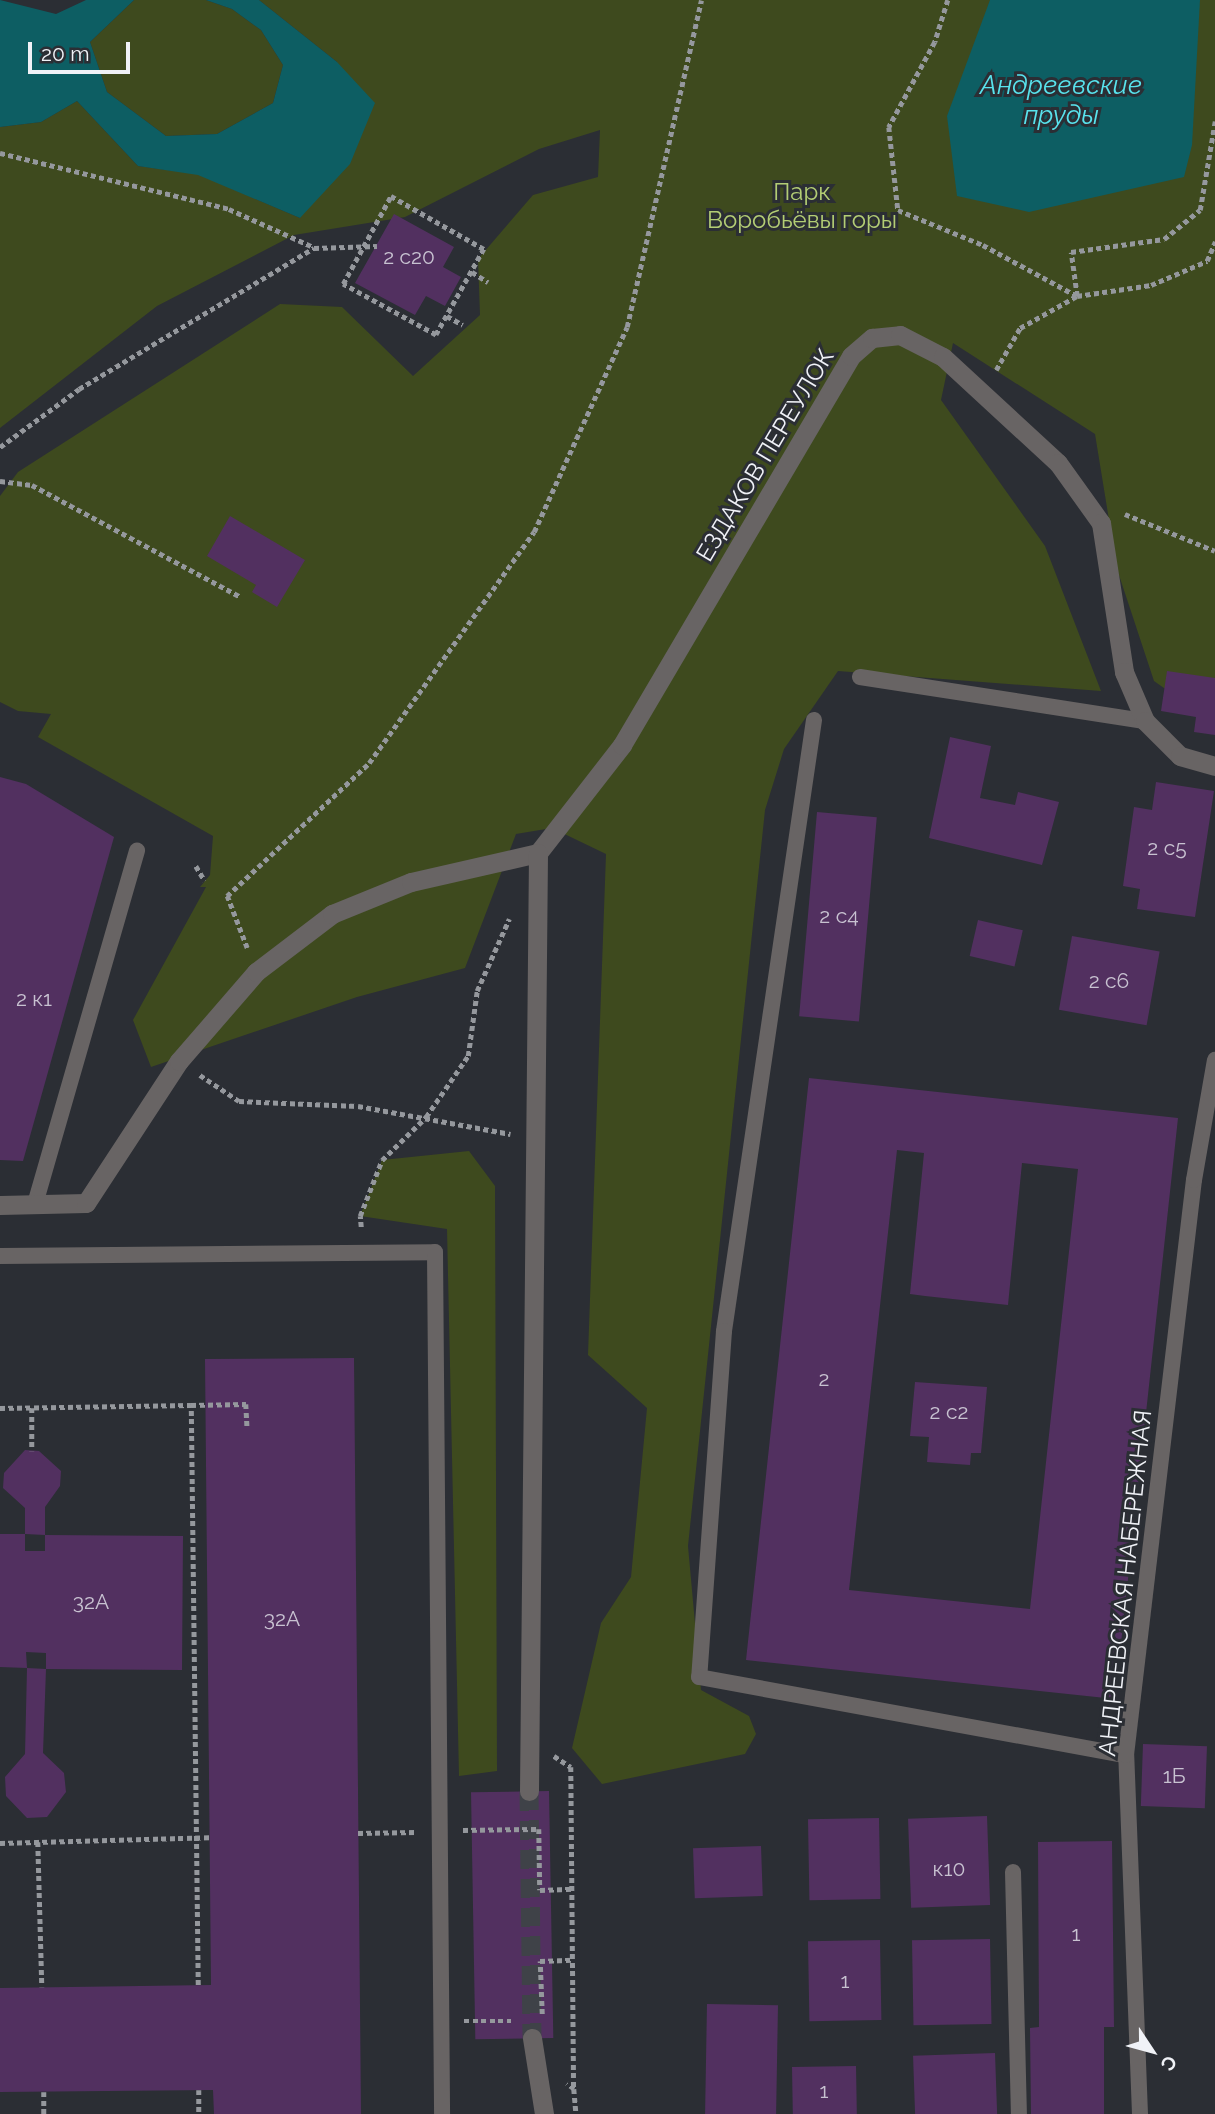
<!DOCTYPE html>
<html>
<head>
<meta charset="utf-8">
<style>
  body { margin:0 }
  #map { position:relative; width:1215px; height:2114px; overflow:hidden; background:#2b2e34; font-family:Raleway,sans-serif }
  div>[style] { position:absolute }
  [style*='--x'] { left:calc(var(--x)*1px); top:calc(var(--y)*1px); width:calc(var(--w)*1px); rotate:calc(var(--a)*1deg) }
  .green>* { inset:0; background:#3e4a1e }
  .water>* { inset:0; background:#0d5e63 }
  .building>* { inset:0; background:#523060; transform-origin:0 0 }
  .minor-tunnel>* { height:19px; margin-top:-9.5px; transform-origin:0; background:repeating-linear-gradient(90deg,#3f4248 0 19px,transparent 0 29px) }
  .path>* { height:4.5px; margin-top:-2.25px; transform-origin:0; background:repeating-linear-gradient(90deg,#95989d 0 5px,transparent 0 8.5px) }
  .service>* { height:16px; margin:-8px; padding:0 8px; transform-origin:8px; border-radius:8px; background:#686464 }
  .minor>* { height:19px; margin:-9.5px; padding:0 9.5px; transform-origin:9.5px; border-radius:9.5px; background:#686464 }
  span { translate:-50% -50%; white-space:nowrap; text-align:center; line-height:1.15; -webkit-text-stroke:6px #2b2e34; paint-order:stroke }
  .number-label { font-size:21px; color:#c8c2d1 }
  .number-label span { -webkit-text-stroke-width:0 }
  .park-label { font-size:24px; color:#b3cd74 }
  .street-label { font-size:24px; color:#f0f2f7 }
  .water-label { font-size:26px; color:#58e3ed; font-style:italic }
  .north { position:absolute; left:1117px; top:2016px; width:70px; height:70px; -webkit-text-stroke:5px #2b2e34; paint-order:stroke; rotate:126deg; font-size:19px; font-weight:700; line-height:28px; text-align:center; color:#f0f2f7 }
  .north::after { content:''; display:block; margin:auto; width:24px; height:32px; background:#f0f2f7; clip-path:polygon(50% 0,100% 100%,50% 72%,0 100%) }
  .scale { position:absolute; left:28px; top:42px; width:102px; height:32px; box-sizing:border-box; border:4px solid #f0f2f7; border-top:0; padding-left:9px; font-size:21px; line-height:24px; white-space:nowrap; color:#f0f2f7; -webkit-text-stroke:5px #2b2e34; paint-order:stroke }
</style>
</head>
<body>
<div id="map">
  <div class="green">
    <i style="clip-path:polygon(134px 0,206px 0,232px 9px,261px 30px,283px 65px,273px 103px,217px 134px,166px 136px,107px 92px,90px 42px)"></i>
    <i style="clip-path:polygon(259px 0,1215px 0,1215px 724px,1154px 681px,1117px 569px,1095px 434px,953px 343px,941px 400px,1045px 546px,1101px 691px,838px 671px,784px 749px,765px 810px,688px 1546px,701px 1690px,749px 1716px,756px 1734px,745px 1754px,602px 1784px,572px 1748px,601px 1623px,631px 1577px,647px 1408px,588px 1355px,606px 854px,552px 828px,516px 834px,465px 968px,357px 997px,151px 1067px,133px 1020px,206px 887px,200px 887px,210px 875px,213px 836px,38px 737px,51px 714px,18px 711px,0 702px,0 496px,18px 472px,280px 304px,342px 307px,413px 376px,480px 315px,478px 259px,533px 195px,598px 177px,600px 130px,539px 149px,405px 217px,294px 235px,157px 306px,0 428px,0 127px,41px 122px,77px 101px,138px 166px,198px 174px,300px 218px,337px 62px)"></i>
    <i style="clip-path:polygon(469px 1151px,495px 1186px,497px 1771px,459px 1776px,447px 1229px,360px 1216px,382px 1160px)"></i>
  </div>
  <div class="water">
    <i style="clip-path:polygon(0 0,56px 14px,86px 0,134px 0,90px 42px,107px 92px,166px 136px,217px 134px,273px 103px,283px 65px,261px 30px,232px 9px,206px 0,259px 0,337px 62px,375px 103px,350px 164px,300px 218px,198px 175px,138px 166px,77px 101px,41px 122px,0 127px)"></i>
    <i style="clip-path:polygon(990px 0,1200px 0,1192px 145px,1184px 177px,1029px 212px,957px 196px,947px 116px)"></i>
  </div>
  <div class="building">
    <i style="clip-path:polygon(394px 214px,454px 247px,443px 267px,461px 277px,445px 306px,426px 296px,415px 315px,355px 283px)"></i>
    <i style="clip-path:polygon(230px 516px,305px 560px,277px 607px,252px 592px,256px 585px,207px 556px)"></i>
    <i style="clip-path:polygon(1167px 671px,1215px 678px,1215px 735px,1194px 732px,1196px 717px,1161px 711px)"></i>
    <i style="clip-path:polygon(950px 737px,991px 746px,980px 798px,1015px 805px,1018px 792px,1059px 802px,1042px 865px,929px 838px)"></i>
    <i style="clip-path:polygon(0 777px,26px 784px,114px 837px,23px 1161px,0 1160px)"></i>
    <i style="clip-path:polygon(1156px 782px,1214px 791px,1195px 917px,1137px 909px,1140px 889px,1123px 886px,1134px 807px,1152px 810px)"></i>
    <i style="left:817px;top:812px;width:60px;height:205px;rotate:5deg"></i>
    <i style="left:978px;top:920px;width:46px;height:37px;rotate:13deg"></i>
    <i style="left:1072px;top:936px;width:89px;height:75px;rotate:10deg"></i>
    <i style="clip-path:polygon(evenodd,809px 1078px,1178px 1118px,1115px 1699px,746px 1660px,809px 1078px,897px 1150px,924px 1153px,910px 1294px,925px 1296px,1008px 1305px,1022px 1163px,1078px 1169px,1030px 1609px,849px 1590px,897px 1150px)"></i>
    <i style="clip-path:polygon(354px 1358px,361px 2114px,214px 2114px,213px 2090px,0 2092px,0 1988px,211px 1985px,205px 1359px)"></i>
    <i style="clip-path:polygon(915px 1382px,987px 1387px,981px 1453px,971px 1453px,970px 1465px,927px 1462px,929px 1437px,910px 1436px)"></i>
    <i style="clip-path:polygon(25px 1450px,39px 1451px,61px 1471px,60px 1486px,45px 1507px,45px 1535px,25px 1534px,25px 1508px,3px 1488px,4px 1473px)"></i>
    <i style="clip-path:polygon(0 1534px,25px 1534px,25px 1551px,45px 1551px,45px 1535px,183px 1536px,182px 1670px,46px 1669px,46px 1653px,26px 1652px,27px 1668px,0 1667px)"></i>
    <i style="clip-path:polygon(27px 1668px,46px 1669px,43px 1753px,64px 1773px,66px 1792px,47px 1817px,27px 1818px,6px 1796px,5px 1777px,25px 1754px)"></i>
    <i style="left:1143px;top:1744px;width:64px;height:62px;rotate:2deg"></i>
    <i style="left:549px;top:1791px;width:247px;height:78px;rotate:89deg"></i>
    <i style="left:987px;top:1816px;width:89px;height:79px;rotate:88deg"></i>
    <i style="left:879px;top:1818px;width:81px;height:71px;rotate:89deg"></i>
    <i style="clip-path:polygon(1112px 1841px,1114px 2027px,1104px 2027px,1104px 2114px,1031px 2114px,1030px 2028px,1039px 2027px,1038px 1842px)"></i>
    <i style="left:761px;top:1846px;width:50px;height:68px;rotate:88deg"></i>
    <i style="left:990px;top:1939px;width:85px;height:78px;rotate:89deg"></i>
    <i style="left:880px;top:1940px;width:80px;height:72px;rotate:89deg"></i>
    <i style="left:707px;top:2004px;width:71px;height:110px;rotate:1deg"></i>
    <i style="left:995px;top:2053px;width:61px;height:82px;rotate:88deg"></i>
    <i style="left:856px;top:2066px;width:48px;height:64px;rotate:89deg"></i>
  </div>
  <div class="minor-tunnel">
    <i style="--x:529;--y:1791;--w:247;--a:89.3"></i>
  </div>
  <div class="path">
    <i style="--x:948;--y:0;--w:44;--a:107.2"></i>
    <i style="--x:935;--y:42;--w:97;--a:118.4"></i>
    <i style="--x:889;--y:127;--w:83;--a:83.8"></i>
    <i style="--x:898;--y:210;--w:92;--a:22.4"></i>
    <i style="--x:983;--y:245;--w:107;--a:28.5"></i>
    <i style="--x:0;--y:153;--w:236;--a:13.7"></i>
    <i style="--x:229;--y:209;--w:92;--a:24.3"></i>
    <i style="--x:391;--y:196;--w:107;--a:29.7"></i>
    <i style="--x:484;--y:249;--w:98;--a:119.2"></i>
    <i style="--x:436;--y:335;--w:106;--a:-151.3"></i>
    <i style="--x:343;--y:284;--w:100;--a:-61.4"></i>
    <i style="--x:472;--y:272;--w:19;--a:32"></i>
    <i style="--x:1077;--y:296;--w:44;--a:-97.8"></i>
    <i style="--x:1071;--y:252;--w:94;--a:-8"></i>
    <i style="--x:1164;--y:239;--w:46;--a:-38.9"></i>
    <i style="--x:1200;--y:210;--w:90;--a:-80.4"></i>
    <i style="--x:447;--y:316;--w:18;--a:29"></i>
    <i style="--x:996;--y:370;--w:48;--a:-60.3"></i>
    <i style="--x:1020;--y:328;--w:65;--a:-29.3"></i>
    <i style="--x:1077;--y:296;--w:75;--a:-8.5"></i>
    <i style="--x:1151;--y:285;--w:61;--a:-23.2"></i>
    <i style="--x:1207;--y:261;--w:21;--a:-67"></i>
    <i style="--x:0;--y:447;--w:98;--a:-36.3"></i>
    <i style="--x:79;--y:389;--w:274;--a:-31"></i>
    <i style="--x:314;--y:248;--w:63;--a:-1.8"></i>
    <i style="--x:0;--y:481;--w:32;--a:7"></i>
    <i style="--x:32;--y:485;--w:235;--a:28.2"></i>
    <i style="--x:1125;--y:514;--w:97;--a:22.3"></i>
    <i style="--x:196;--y:866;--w:17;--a:59"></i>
    <i style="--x:247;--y:948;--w:56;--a:-111"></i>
    <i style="--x:227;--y:896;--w:195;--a:-43.1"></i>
    <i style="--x:369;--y:763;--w:284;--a:-54.5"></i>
    <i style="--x:534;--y:532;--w:225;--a:-65.6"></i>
    <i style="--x:627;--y:327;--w:335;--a:-77.2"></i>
    <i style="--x:200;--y:1075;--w:47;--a:33.7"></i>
    <i style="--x:239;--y:1101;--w:119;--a:2.4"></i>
    <i style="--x:358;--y:1106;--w:155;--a:10.4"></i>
    <i style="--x:361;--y:1227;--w:11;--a:-95"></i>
    <i style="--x:360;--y:1216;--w:60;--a:-68.6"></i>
    <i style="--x:382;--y:1160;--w:62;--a:-44.3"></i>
    <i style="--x:426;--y:1117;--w:74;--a:-55.5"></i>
    <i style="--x:468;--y:1056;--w:66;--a:-82.1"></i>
    <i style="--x:477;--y:991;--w:79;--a:-66"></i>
    <i style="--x:0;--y:1408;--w:191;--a:-0.9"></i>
    <i style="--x:32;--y:1408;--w:43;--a:90"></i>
    <i style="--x:554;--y:1756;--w:20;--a:33"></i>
    <i style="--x:571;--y:1767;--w:322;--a:89.5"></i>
    <i style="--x:574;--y:2089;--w:9;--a:-144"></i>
    <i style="--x:463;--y:1830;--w:76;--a:-0.8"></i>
    <i style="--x:539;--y:1829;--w:61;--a:89.1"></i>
    <i style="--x:540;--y:1890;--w:34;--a:-2"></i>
    <i style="--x:358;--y:1833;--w:58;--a:-1"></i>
    <i style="--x:38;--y:1842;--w:145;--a:88.4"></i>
    <i style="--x:0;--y:1843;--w:210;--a:-1.6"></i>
    <i style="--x:198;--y:1985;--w:580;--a:-90.69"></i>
    <i style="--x:191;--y:1405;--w:55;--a:-1"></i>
    <i style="--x:246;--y:1404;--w:22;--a:87"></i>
    <i style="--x:542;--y:2014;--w:53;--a:-92.2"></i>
    <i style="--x:540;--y:1961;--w:33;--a:-2"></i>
    <i style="--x:464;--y:2021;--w:47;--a:0"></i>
    <i style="--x:574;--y:2089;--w:25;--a:85"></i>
    <i style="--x:199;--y:2090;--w:24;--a:90"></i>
    <i style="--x:44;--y:2092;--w:22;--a:90"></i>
  </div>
  <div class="service">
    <i style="--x:860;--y:677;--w:288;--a:8.8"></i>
    <i style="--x:814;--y:720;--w:618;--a:98.38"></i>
    <i style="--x:724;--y:1331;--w:347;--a:94.1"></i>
    <i style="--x:699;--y:1677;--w:434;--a:10.4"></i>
    <i style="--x:35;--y:1204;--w:368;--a:-73.9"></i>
    <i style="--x:0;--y:1256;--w:435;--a:-0.5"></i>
    <i style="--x:435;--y:1252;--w:862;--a:89.53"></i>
    <i style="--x:1013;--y:1872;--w:242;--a:88.6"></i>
    <i style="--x:1140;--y:2114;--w:359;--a:-92.2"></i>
    <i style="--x:1126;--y:1755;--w:579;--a:-83.26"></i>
    <i style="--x:1194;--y:1180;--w:122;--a:-80.1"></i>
  </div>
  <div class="minor">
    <i style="--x:538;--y:853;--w:137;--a:-52.1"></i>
    <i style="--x:622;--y:745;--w:451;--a:-59.5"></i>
    <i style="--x:851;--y:356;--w:28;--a:-41"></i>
    <i style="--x:872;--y:338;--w:28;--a:-6"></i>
    <i style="--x:900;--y:335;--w:48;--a:27.1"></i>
    <i style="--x:943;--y:357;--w:156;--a:42.7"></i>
    <i style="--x:1058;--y:463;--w:74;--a:54.4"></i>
    <i style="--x:1101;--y:523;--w:151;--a:81.2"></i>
    <i style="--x:1124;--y:672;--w:53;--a:66.8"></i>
    <i style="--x:1145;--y:721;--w:49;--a:45"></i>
    <i style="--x:1180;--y:756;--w:36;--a:16"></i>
    <i style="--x:0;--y:1205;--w:86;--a:-1.3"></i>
    <i style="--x:86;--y:1203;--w:170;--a:-56.8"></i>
    <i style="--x:179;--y:1061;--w:118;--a:-49.1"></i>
    <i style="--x:256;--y:972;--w:96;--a:-37.3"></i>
    <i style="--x:332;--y:914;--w:85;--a:-22.1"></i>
    <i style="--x:411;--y:882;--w:130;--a:-12.9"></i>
    <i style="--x:529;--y:1791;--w:938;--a:-89.45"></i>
    <i style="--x:532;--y:2038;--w:77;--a:81"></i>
  </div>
  <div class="number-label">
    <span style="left:409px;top:257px">2 с20</span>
    <span style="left:1167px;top:848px">2 с5</span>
    <span style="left:839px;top:916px">2 с4</span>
    <span style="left:1109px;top:981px">2 с6</span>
    <span style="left:34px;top:999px">2 к1</span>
    <span style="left:824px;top:1379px">2</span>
    <span style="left:949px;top:1412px">2 с2</span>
    <span style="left:91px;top:1602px">32А</span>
    <span style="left:282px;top:1619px">32А</span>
    <span style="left:1174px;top:1776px">1Б</span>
    <span style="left:949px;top:1869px">к10</span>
    <span style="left:1076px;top:1934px">1</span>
    <span style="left:845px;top:1981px">1</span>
    <span style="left:824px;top:2091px">1</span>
  </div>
  <div class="park-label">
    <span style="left:802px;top:206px">Парк<br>Воробьёвы горы</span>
  </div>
  <div class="street-label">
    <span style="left:765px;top:455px;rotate:-59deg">ЕЗДАКОВ ПЕРЕУЛОК</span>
    <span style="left:1125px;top:1583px;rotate:-84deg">АНДРЕЕВСКАЯ НАБЕРЕЖНАЯ</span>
  </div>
  <div class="water-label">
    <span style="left:1061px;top:101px">Андреевские<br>пруды</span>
  </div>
  <div class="north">С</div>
  <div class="scale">20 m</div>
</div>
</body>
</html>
